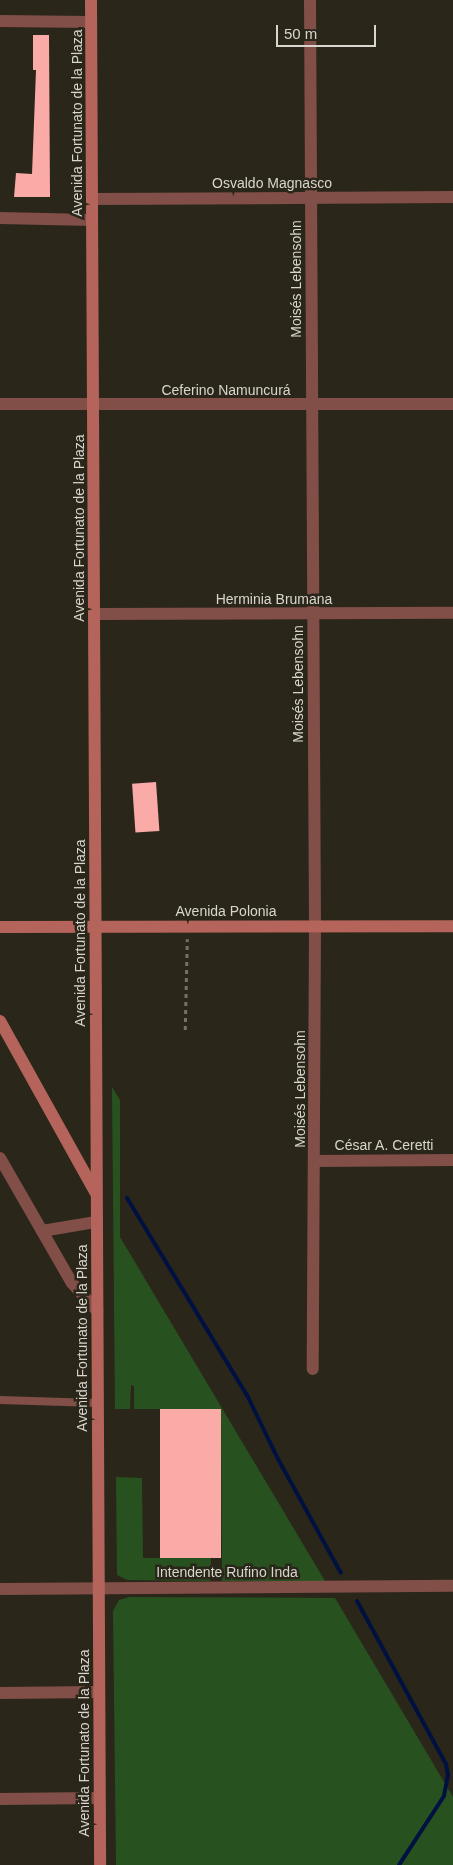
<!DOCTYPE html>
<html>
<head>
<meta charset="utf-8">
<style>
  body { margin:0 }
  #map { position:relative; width:453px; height:1865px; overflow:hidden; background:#2a2619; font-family:Helvetica,sans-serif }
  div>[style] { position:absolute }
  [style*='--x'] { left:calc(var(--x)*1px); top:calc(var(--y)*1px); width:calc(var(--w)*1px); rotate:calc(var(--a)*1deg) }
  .green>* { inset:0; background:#275220 }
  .stream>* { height:4px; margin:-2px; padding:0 2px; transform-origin:2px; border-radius:2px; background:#001141 }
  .building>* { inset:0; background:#faaaa7; transform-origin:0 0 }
  .path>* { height:2.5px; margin-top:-1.25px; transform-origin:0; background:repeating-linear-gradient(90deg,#747166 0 4px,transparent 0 8px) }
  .lane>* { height:8px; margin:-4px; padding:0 4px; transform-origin:4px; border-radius:4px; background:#814f48 }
  .street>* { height:12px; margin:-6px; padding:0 6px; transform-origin:6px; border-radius:6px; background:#814f48 }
  .secondary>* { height:12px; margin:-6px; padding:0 6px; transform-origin:6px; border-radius:6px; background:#b4645a }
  span { translate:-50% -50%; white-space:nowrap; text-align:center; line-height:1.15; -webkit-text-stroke:5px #2a2619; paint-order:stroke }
  .street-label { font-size:14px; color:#d8d6ce }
  .scale { position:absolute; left:276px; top:25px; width:100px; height:22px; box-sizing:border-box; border:2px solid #d8d6ce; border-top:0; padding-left:6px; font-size:15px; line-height:18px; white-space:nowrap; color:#d8d6ce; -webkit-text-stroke:4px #2a2619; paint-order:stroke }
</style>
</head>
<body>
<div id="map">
  <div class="green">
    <i style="clip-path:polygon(112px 1087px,120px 1100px,120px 1237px,325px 1581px,222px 1581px,221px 1409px,134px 1409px,134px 1386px,131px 1385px,130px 1409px,115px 1409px)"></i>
    <i style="clip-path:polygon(116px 1477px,142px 1478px,143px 1558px,211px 1558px,210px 1581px,127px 1580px,117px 1575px)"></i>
    <i style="clip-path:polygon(129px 1597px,335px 1598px,453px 1797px,453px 1865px,116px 1865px,113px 1611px,119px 1600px)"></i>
  </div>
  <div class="stream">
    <i style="--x:127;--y:1198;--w:231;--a:58.7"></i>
    <i style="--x:247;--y:1395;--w:71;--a:64.2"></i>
    <i style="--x:278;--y:1459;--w:130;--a:61.1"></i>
    <i style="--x:357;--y:1601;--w:186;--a:61.4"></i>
    <i style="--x:446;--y:1764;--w:11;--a:80"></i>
    <i style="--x:448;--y:1775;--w:21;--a:101"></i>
    <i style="--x:444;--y:1796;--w:82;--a:123.1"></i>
  </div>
  <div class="building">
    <i style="clip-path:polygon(33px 35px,49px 35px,50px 197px,14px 197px,16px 173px,32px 174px,36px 70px,33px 70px)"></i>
    <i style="left:156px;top:782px;width:49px;height:24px;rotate:86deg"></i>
    <i style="left:160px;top:1409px;width:61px;height:149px"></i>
  </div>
  <div class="path">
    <i style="--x:185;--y:1030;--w:91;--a:-88.7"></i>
  </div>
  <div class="lane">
    <i style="--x:0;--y:1400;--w:97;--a:1.8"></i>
  </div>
  <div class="street">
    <i style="--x:310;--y:0;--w:926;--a:89.69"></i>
    <i style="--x:315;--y:926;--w:443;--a:90.3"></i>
    <i style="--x:0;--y:21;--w:91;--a:0.6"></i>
    <i style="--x:92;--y:199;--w:361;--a:-0.3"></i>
    <i style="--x:0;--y:218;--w:92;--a:1.2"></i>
    <i style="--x:0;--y:404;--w:453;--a:0"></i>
    <i style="--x:95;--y:614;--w:358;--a:-0.2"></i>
    <i style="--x:0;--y:1158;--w:144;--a:60.1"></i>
    <i style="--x:72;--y:1283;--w:38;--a:48"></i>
    <i style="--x:315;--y:1161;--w:138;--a:-0.4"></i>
    <i style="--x:42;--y:1231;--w:55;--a:-9.5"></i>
    <i style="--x:0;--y:1589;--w:453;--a:-0.4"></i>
    <i style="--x:0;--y:1693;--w:99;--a:-0.6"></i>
    <i style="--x:0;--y:1799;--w:99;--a:-0.6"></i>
  </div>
  <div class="secondary">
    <i style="--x:91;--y:0;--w:1865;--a:89.72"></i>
    <i style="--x:0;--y:927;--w:453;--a:-0.1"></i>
    <i style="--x:0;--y:1021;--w:196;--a:60.9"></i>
  </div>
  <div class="street-label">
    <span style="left:77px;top:123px;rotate:-90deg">Avenida Fortunato de la Plaza</span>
    <span style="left:272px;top:183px">Osvaldo Magnasco</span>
    <span style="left:296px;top:279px;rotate:-90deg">Moisés Lebensohn</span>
    <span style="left:226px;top:390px">Ceferino Namuncurá</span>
    <span style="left:79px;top:528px;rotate:-90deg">Avenida Fortunato de la Plaza</span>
    <span style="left:274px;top:599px">Herminia Brumana</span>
    <span style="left:298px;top:684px;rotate:-90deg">Moisés Lebensohn</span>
    <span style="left:226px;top:911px">Avenida Polonia</span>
    <span style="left:80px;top:933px;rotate:-90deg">Avenida Fortunato de la Plaza</span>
    <span style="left:300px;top:1089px;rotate:-90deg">Moisés Lebensohn</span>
    <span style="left:384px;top:1145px">César A. Ceretti</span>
    <span style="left:82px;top:1338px;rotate:-90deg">Avenida Fortunato de la Plaza</span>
    <span style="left:227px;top:1572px">Intendente Rufino Inda</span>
    <span style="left:84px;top:1743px;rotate:-90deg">Avenida Fortunato de la Plaza</span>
  </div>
  <div class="scale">50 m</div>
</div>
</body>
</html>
